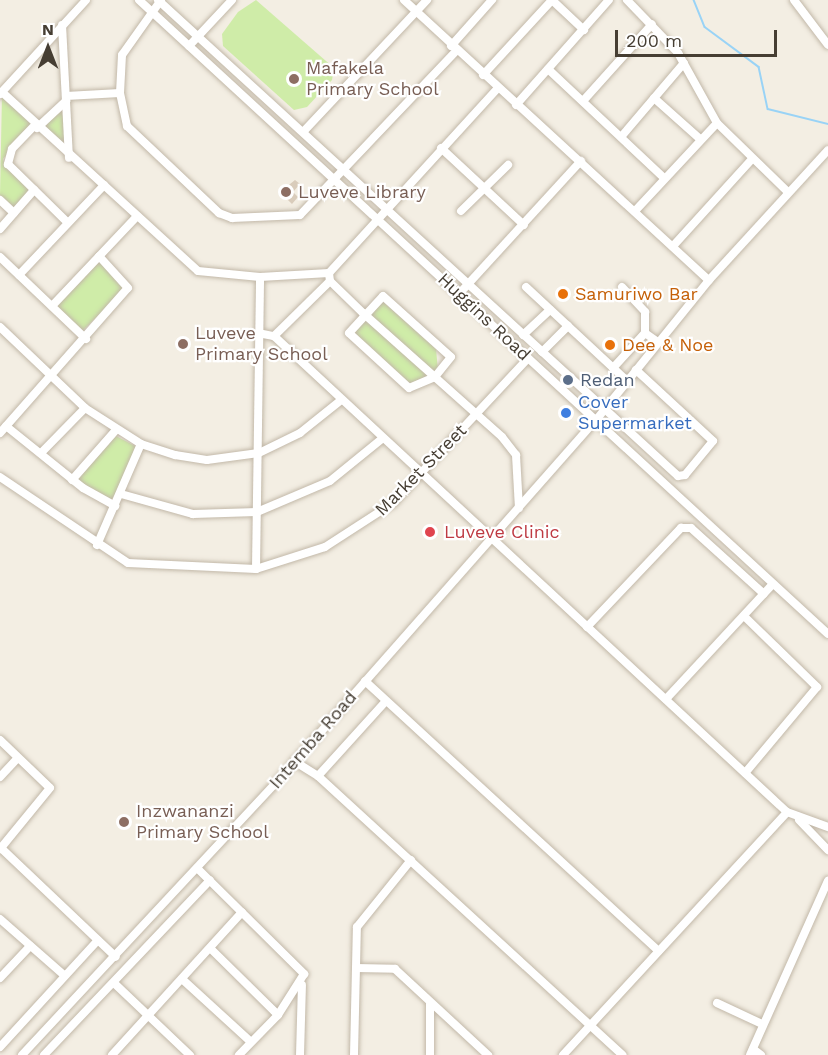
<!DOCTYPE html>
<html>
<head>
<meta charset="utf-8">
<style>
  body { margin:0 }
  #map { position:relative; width:828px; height:1055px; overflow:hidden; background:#f3eee3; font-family:"Work Sans",sans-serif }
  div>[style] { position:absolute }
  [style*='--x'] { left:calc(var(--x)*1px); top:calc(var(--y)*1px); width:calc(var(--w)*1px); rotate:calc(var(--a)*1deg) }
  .green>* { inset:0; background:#cfeca8; transform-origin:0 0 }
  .stream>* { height:1.5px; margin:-0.75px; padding:0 0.75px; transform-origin:0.75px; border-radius:0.75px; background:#99d3f6 }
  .building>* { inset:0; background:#d9ccbb }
  .roads { filter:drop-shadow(0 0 2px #c2b8a8) drop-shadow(0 0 2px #c2b8a8) }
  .minor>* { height:8px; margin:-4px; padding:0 4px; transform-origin:4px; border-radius:4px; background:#fff }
  .dots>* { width:16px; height:16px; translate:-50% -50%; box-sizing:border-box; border:3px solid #fff; border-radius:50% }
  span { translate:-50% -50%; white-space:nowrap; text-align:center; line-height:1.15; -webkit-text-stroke:4.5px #fff; paint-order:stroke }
  .education-label { font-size:18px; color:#785e54 }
  .left { translate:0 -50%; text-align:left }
  .food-label { font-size:18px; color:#c56008 }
  .street-label { font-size:18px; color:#463e33 }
  .service-label { font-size:18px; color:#4e5e75 }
  .shop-label { font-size:18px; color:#366cbe }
  .health-label { font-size:18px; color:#be3a42 }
  .north { position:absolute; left:18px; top:18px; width:60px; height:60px; -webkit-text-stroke:4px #fff; paint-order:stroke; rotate:0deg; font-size:16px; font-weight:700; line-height:24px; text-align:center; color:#463e33 }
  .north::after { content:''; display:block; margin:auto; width:21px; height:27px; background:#463e33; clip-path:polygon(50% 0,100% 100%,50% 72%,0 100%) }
  .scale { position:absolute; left:615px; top:30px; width:162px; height:27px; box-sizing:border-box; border:3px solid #463e33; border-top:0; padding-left:8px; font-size:18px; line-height:21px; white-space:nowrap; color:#463e33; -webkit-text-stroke:4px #fff; paint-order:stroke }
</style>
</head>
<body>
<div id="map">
  <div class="green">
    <i style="clip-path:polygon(256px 0,334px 68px,332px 80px,307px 107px,294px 110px,223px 46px,222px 34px,238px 12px)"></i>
    <i style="clip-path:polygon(2px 94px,32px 125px,3px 159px,7px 169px,31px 190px,15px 209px,0 195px)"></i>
    <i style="clip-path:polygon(65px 104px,66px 147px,42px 126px)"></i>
    <i style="left:98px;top:260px;width:40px;height:62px;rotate:46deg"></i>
    <i style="clip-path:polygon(380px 299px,436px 349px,438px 371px,409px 384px,353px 331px)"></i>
    <i style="clip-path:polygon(116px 436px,137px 447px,114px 503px,77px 480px)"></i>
  </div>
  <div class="stream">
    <i style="--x:694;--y:0;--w:29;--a:68"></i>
    <i style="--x:705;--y:27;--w:67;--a:36.5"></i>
    <i style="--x:759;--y:67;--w:43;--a:77.9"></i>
    <i style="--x:768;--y:109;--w:62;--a:14"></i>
  </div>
  <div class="building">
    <i style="clip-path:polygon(295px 180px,300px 184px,293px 192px,298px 197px,292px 204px,280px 192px)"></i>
  </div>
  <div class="roads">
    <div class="minor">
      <i style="--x:139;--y:0;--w:936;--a:42.62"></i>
      <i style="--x:158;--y:0;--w:705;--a:42.47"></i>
      <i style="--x:678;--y:476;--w:7;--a:-8"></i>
      <i style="--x:685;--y:475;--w:44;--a:-50.5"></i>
      <i style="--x:713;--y:441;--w:105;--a:-137.3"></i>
      <i style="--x:161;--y:0;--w:67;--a:125.3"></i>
      <i style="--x:122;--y:55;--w:38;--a:93"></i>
      <i style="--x:120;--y:93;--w:34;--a:78"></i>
      <i style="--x:127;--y:126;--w:127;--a:43.4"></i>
      <i style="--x:219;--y:213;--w:14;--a:21"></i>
      <i style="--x:232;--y:218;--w:68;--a:-2.5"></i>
      <i style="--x:300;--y:215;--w:226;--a:-46.4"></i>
      <i style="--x:404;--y:0;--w:414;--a:42.6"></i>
      <i style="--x:552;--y:0;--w:44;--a:43.2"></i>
      <i style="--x:627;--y:0;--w:74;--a:46.1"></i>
      <i style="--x:678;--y:53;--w:80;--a:60.9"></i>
      <i style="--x:717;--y:123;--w:99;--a:44.2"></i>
      <i style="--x:794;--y:0;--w:56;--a:52.9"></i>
      <i style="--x:62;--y:25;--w:133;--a:87"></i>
      <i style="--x:189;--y:46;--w:63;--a:-46.9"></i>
      <i style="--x:451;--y:46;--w:62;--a:-48.3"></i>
      <i style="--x:548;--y:69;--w:159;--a:43.2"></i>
      <i style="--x:483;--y:75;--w:102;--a:-47.4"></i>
      <i style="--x:2;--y:92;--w:265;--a:42.4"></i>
      <i style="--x:198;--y:271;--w:62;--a:5.5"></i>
      <i style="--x:260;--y:277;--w:69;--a:-3.3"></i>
      <i style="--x:329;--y:273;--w:251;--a:-47.6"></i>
      <i style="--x:0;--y:94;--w:127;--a:-47.5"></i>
      <i style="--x:66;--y:96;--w:54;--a:-3.2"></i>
      <i style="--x:654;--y:98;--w:62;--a:41.7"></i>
      <i style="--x:583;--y:101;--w:103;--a:-48.1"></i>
      <i style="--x:516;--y:105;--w:140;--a:-48.5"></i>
      <i style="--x:35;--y:125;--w:33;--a:134"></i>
      <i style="--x:12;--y:149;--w:16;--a:105"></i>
      <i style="--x:8;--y:164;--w:84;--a:44.5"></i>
      <i style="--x:37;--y:128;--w:40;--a:-43"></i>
      <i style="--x:304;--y:131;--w:180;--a:-46.8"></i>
      <i style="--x:621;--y:137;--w:97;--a:-49.6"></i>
      <i style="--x:441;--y:148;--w:113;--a:42.9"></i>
      <i style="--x:0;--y:200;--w:19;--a:43"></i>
      <i style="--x:461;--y:211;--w:66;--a:-44.4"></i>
      <i style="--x:635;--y:211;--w:120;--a:-47"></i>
      <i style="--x:0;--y:229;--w:52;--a:-48.9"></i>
      <i style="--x:674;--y:245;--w:116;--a:-47.8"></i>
      <i style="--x:0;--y:257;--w:119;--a:43.6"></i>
      <i style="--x:329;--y:273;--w:8;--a:83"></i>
      <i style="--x:330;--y:281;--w:46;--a:44.1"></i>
      <i style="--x:363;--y:313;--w:186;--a:41.7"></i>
      <i style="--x:502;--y:437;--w:23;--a:52"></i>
      <i style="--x:516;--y:455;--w:53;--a:86.8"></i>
      <i style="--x:19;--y:275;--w:124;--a:-46.6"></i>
      <i style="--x:526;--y:287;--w:138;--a:42.9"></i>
      <i style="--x:622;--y:287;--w:34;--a:47"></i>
      <i style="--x:645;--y:312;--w:21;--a:90"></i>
      <i style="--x:645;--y:333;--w:16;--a:35"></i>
      <i style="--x:458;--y:295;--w:182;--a:-47.5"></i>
      <i style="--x:383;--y:296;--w:91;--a:41.9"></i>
      <i style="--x:451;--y:357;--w:26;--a:129"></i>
      <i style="--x:435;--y:377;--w:28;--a:157"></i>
      <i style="--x:409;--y:388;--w:81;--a:-137.5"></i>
      <i style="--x:349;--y:333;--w:50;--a:-47.4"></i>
      <i style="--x:52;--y:306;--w:124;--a:-46.6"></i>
      <i style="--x:0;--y:327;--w:117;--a:43.6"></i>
      <i style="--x:85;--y:408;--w:67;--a:32.7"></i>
      <i style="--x:141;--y:444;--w:36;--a:18"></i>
      <i style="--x:175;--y:455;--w:32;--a:9"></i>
      <i style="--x:207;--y:460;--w:52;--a:-7.7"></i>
      <i style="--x:259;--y:453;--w:46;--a:-26"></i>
      <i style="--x:300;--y:433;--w:51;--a:-38.7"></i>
      <i style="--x:258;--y:333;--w:16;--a:11"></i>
      <i style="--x:274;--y:336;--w:700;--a:42.86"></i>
      <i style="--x:787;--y:812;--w:44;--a:20.1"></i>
      <i style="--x:523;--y:335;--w:37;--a:-43"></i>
      <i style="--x:274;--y:336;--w:78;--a:-44.5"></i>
      <i style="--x:542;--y:352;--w:37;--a:-45"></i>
      <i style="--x:613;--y:368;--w:47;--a:-47.6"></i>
      <i style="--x:6;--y:426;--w:99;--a:38.8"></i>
      <i style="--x:83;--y:488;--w:37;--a:29"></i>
      <i style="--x:0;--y:433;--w:193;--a:-48.6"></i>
      <i style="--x:128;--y:288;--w:43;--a:-132.2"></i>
      <i style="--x:41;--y:453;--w:63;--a:-45.6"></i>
      <i style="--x:0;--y:477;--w:154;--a:33.9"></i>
      <i style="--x:128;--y:563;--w:128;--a:2.7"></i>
      <i style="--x:256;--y:569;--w:72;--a:-17.7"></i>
      <i style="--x:325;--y:547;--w:81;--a:-32.9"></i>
      <i style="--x:393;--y:503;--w:198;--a:-47"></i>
      <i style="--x:72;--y:480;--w:67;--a:-48.7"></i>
      <i style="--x:121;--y:494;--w:75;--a:15.5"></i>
      <i style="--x:193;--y:514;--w:64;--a:-1.8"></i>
      <i style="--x:257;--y:512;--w:79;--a:-23"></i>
      <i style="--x:330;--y:481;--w:68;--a:-39.1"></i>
      <i style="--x:97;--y:545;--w:110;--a:-66.5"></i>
      <i style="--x:256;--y:569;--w:292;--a:-89.2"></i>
      <i style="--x:744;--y:616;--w:102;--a:44.2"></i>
      <i style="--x:817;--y:687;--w:112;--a:129.9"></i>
      <i style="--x:587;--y:627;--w:137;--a:-46.5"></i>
      <i style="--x:681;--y:528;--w:10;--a:0"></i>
      <i style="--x:691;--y:528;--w:98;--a:42.1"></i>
      <i style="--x:365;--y:681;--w:399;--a:42.6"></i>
      <i style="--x:666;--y:699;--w:157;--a:-47.1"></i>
      <i style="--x:0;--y:740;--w:69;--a:43.8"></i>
      <i style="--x:50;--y:788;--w:79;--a:129.3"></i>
      <i style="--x:294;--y:761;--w:28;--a:32"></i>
      <i style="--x:318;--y:776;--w:413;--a:42.5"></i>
      <i style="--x:318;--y:776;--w:101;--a:-47.8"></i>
      <i style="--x:0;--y:777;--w:26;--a:-47"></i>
      <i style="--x:799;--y:820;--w:42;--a:46"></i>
      <i style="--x:1;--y:848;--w:158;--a:43.5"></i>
      <i style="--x:197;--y:868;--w:151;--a:44.7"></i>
      <i style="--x:304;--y:974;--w:49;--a:122.4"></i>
      <i style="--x:278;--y:1015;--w:56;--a:134.3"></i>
      <i style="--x:0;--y:919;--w:86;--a:41.2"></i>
      <i style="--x:210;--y:948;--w:95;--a:44.6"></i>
      <i style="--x:356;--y:968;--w:39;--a:1"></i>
      <i style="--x:395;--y:969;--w:127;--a:42.8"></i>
      <i style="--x:0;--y:978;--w:44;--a:-46.8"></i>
      <i style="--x:182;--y:979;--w:93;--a:42.4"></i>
      <i style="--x:114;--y:983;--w:105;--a:43.5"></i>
      <i style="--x:717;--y:1003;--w:50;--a:25"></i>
      <i style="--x:430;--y:1004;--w:51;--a:90"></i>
      <i style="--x:0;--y:1047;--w:145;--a:-47.5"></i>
      <i style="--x:753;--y:1049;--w:10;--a:37"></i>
      <i style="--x:22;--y:1055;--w:369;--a:-47"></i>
      <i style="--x:274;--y:785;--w:488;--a:-48.6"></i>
      <i style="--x:597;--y:419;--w:179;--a:-51.1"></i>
      <i style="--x:709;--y:280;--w:176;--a:-47.5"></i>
      <i style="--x:44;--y:1055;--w:241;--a:-46.5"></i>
      <i style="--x:112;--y:1055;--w:193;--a:-47.7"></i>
      <i style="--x:300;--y:1055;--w:70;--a:-88.4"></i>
      <i style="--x:354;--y:1055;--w:128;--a:-88.7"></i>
      <i style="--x:357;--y:927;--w:86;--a:-51.1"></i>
      <i style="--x:563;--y:1055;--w:330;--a:-47.3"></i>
      <i style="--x:750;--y:1055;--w:191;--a:-65.9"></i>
    </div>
  </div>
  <div class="dots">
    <i style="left:294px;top:79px;background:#8d6e63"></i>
    <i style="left:286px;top:192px;background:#8d6e63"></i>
    <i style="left:563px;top:294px;background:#e8710a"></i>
    <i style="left:183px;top:344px;background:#8d6e63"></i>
    <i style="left:610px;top:345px;background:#e8710a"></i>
    <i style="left:568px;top:380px;background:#5c6f8a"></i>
    <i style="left:566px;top:413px;background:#3f7fe0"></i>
    <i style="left:430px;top:532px;background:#e0444e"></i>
    <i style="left:124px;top:822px;background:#8d6e63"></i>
  </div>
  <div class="education-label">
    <span class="left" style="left:306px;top:79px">Mafakela<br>Primary School</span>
    <span class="left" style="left:298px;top:192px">Luveve Library</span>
    <span class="left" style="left:195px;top:344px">Luveve<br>Primary School</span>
    <span class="left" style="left:136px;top:822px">Inzwananzi<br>Primary School</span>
  </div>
  <div class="food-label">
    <span class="left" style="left:575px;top:294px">Samuriwo Bar</span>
    <span class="left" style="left:622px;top:345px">Dee &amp; Noe</span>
  </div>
  <div class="street-label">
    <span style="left:484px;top:317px;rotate:43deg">Huggins Road</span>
    <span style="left:421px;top:470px;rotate:-45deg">Market Street</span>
    <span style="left:313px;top:740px;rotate:-49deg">Intemba Road</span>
  </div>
  <div class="service-label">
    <span class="left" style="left:580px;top:380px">Redan</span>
  </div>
  <div class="shop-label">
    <span class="left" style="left:578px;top:413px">Cover<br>Supermarket</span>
  </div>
  <div class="health-label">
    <span class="left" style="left:444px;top:532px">Luveve Clinic</span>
  </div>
  <div class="north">N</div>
  <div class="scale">200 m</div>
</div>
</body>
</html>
